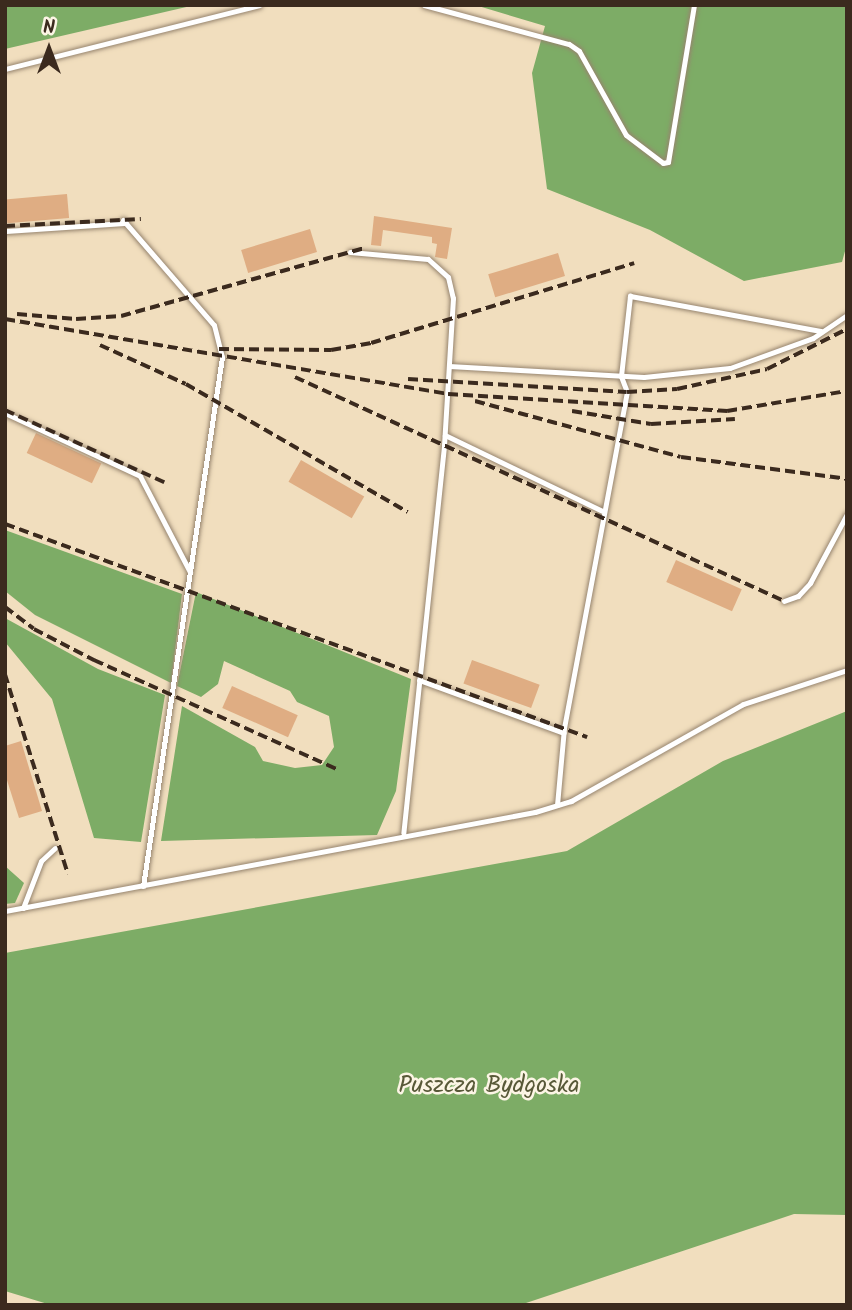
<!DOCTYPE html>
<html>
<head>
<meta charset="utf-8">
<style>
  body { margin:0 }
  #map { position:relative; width:852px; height:1310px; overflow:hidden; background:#f1debe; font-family:Kalam,sans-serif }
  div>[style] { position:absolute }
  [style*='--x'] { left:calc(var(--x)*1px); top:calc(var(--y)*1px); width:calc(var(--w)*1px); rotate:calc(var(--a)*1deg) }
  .forest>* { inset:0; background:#7dac66 }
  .building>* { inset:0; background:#dfad83; transform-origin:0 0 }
  .roads { filter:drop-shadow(0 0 2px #96846e) drop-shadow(0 0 2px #96846e) }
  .service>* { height:5px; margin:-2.5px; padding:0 2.5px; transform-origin:2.5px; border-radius:2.5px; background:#fff }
  .rail>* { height:3.5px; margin-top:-1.75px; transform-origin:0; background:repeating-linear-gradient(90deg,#3b2a1e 0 10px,transparent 0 15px) }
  span { translate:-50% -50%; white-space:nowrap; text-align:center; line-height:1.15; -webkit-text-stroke:5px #fcf5e5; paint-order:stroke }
  .park-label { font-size:24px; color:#585938 }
  .frame { position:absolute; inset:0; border:7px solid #3b2a1e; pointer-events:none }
  .north { position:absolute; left:14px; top:14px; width:70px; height:70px; -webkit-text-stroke:5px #fcf5e5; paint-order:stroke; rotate:0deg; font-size:19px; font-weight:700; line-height:28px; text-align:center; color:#3b2a1e }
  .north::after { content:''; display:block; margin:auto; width:24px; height:32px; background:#3b2a1e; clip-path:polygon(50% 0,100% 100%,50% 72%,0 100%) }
</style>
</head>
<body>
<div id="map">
  <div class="forest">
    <i style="clip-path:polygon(5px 5px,195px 5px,5px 49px)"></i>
    <i style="clip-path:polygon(475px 5px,847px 5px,847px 244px,842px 262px,744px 281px,650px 230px,547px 189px,532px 73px,545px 26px)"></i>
    <i style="clip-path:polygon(5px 530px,182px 594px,171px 683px,35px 615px,5px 591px)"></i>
    <i style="clip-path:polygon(196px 592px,411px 679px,396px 791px,377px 835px,161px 841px,182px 706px,255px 747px,263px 761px,295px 768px,322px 765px,334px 747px,329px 716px,297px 702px,290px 691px,224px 661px,218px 684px,201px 697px,177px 686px)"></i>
    <i style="clip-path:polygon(5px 618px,98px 669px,165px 695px,141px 842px,94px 838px,52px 699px,5px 642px)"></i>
    <i style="clip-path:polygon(847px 711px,847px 1215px,794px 1214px,520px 1305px,51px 1305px,5px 1291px,5px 953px,567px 851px,723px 761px)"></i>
    <i style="clip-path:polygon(5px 866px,24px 883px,15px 903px,5px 904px)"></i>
  </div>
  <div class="building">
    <i style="left:67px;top:194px;width:24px;height:62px;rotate:85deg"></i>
    <i style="clip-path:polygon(374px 216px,452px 228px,447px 259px,435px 257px,437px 244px,432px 243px,432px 237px,383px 230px,381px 246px,371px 245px)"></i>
    <i style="left:310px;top:229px;width:24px;height:72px;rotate:73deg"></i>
    <i style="left:558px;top:253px;width:24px;height:73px;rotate:73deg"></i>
    <i style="left:36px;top:433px;width:72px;height:22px;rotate:25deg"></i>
    <i style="left:301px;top:460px;width:73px;height:25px;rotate:30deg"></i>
    <i style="left:676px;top:560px;width:72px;height:24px;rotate:24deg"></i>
    <i style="left:472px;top:660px;width:72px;height:25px;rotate:20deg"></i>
    <i style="left:232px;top:686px;width:72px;height:24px;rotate:24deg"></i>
    <i style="clip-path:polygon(21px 741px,42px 811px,19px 818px,5px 774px,5px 746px)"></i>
  </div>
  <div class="roads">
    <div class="service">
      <i style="--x:424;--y:5;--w:150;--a:15.1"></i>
      <i style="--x:569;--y:44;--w:12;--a:35"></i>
      <i style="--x:579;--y:51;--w:96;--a:60.8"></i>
      <i style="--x:626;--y:135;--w:46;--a:37.1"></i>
      <i style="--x:663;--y:163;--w:5;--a:-11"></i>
      <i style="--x:668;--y:162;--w:159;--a:-80.6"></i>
      <i style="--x:5;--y:69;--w:262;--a:-14.1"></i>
      <i style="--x:123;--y:220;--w:139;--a:49.1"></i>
      <i style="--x:214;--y:325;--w:33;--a:76"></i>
      <i style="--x:222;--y:357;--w:535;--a:98.49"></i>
      <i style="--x:5;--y:231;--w:121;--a:-3.8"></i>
      <i style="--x:350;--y:252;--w:78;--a:5.1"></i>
      <i style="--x:428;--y:259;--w:27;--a:42"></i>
      <i style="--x:448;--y:277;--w:22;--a:77"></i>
      <i style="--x:453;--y:298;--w:148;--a:93.5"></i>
      <i style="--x:444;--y:446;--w:389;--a:96"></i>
      <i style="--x:449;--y:366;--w:195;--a:3.2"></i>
      <i style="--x:644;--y:377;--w:86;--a:-6"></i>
      <i style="--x:730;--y:368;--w:88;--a:-19.9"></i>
      <i style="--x:813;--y:338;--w:41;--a:-34.1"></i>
      <i style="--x:5;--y:413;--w:149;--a:25"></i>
      <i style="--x:140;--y:476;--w:108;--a:62.5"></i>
      <i style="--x:445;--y:435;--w:174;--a:25.8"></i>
      <i style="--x:784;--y:601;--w:15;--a:-20"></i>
      <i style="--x:798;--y:596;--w:18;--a:-47"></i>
      <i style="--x:810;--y:583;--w:78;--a:-61.8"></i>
      <i style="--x:419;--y:680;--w:154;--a:20.1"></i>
      <i style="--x:557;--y:805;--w:77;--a:-84.8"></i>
      <i style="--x:564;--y:728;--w:342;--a:-79.4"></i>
      <i style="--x:627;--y:392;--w:17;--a:-111"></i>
      <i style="--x:621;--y:376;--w:81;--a:-83.6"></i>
      <i style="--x:630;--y:296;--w:194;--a:10.4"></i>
      <i style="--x:23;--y:908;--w:50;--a:-69"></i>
      <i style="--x:41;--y:861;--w:19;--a:-43"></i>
      <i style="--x:5;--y:911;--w:539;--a:-10.58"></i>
      <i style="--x:535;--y:812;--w:38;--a:-17"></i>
      <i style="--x:571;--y:801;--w:197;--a:-29.4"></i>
      <i style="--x:743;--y:704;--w:109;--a:-18.1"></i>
    </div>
  </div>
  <div class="rail">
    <i style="--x:5;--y:226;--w:136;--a:-2.9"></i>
    <i style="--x:17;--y:314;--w:59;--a:4.8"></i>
    <i style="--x:76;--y:319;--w:45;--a:-3.8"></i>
    <i style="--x:121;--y:316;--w:252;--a:-15.6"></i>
    <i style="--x:5;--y:319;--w:449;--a:9.6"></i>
    <i style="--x:448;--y:394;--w:280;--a:3.5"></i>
    <i style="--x:727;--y:411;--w:122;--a:-9.5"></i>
    <i style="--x:100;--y:345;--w:94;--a:24.4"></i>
    <i style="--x:186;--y:384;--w:256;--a:30"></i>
    <i style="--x:219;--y:349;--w:112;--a:0.5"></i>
    <i style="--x:331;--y:350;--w:41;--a:-9.9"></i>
    <i style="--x:371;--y:343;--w:275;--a:-16.9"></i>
    <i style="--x:295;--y:377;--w:538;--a:24.61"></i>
    <i style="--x:408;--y:379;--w:219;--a:3.4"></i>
    <i style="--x:627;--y:392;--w:50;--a:-3.4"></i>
    <i style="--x:677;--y:389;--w:92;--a:-12.5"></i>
    <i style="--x:767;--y:369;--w:89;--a:-26.6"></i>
    <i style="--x:475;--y:401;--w:213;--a:15.2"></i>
    <i style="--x:681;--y:457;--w:167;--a:7.5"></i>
    <i style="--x:5;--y:410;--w:175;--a:24.4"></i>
    <i style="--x:572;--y:411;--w:80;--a:9.3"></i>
    <i style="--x:651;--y:424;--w:84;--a:-3.4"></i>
    <i style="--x:5;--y:524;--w:620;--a:20.1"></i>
    <i style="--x:5;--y:607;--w:36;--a:37"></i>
    <i style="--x:34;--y:629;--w:68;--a:27.3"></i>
    <i style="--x:94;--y:660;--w:266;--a:24.2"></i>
    <i style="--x:5;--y:674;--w:210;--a:72.5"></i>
  </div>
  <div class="park-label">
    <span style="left:489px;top:1086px">Puszcza Bydgoska</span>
  </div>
  <div class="frame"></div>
  <div class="north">N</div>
</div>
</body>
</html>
